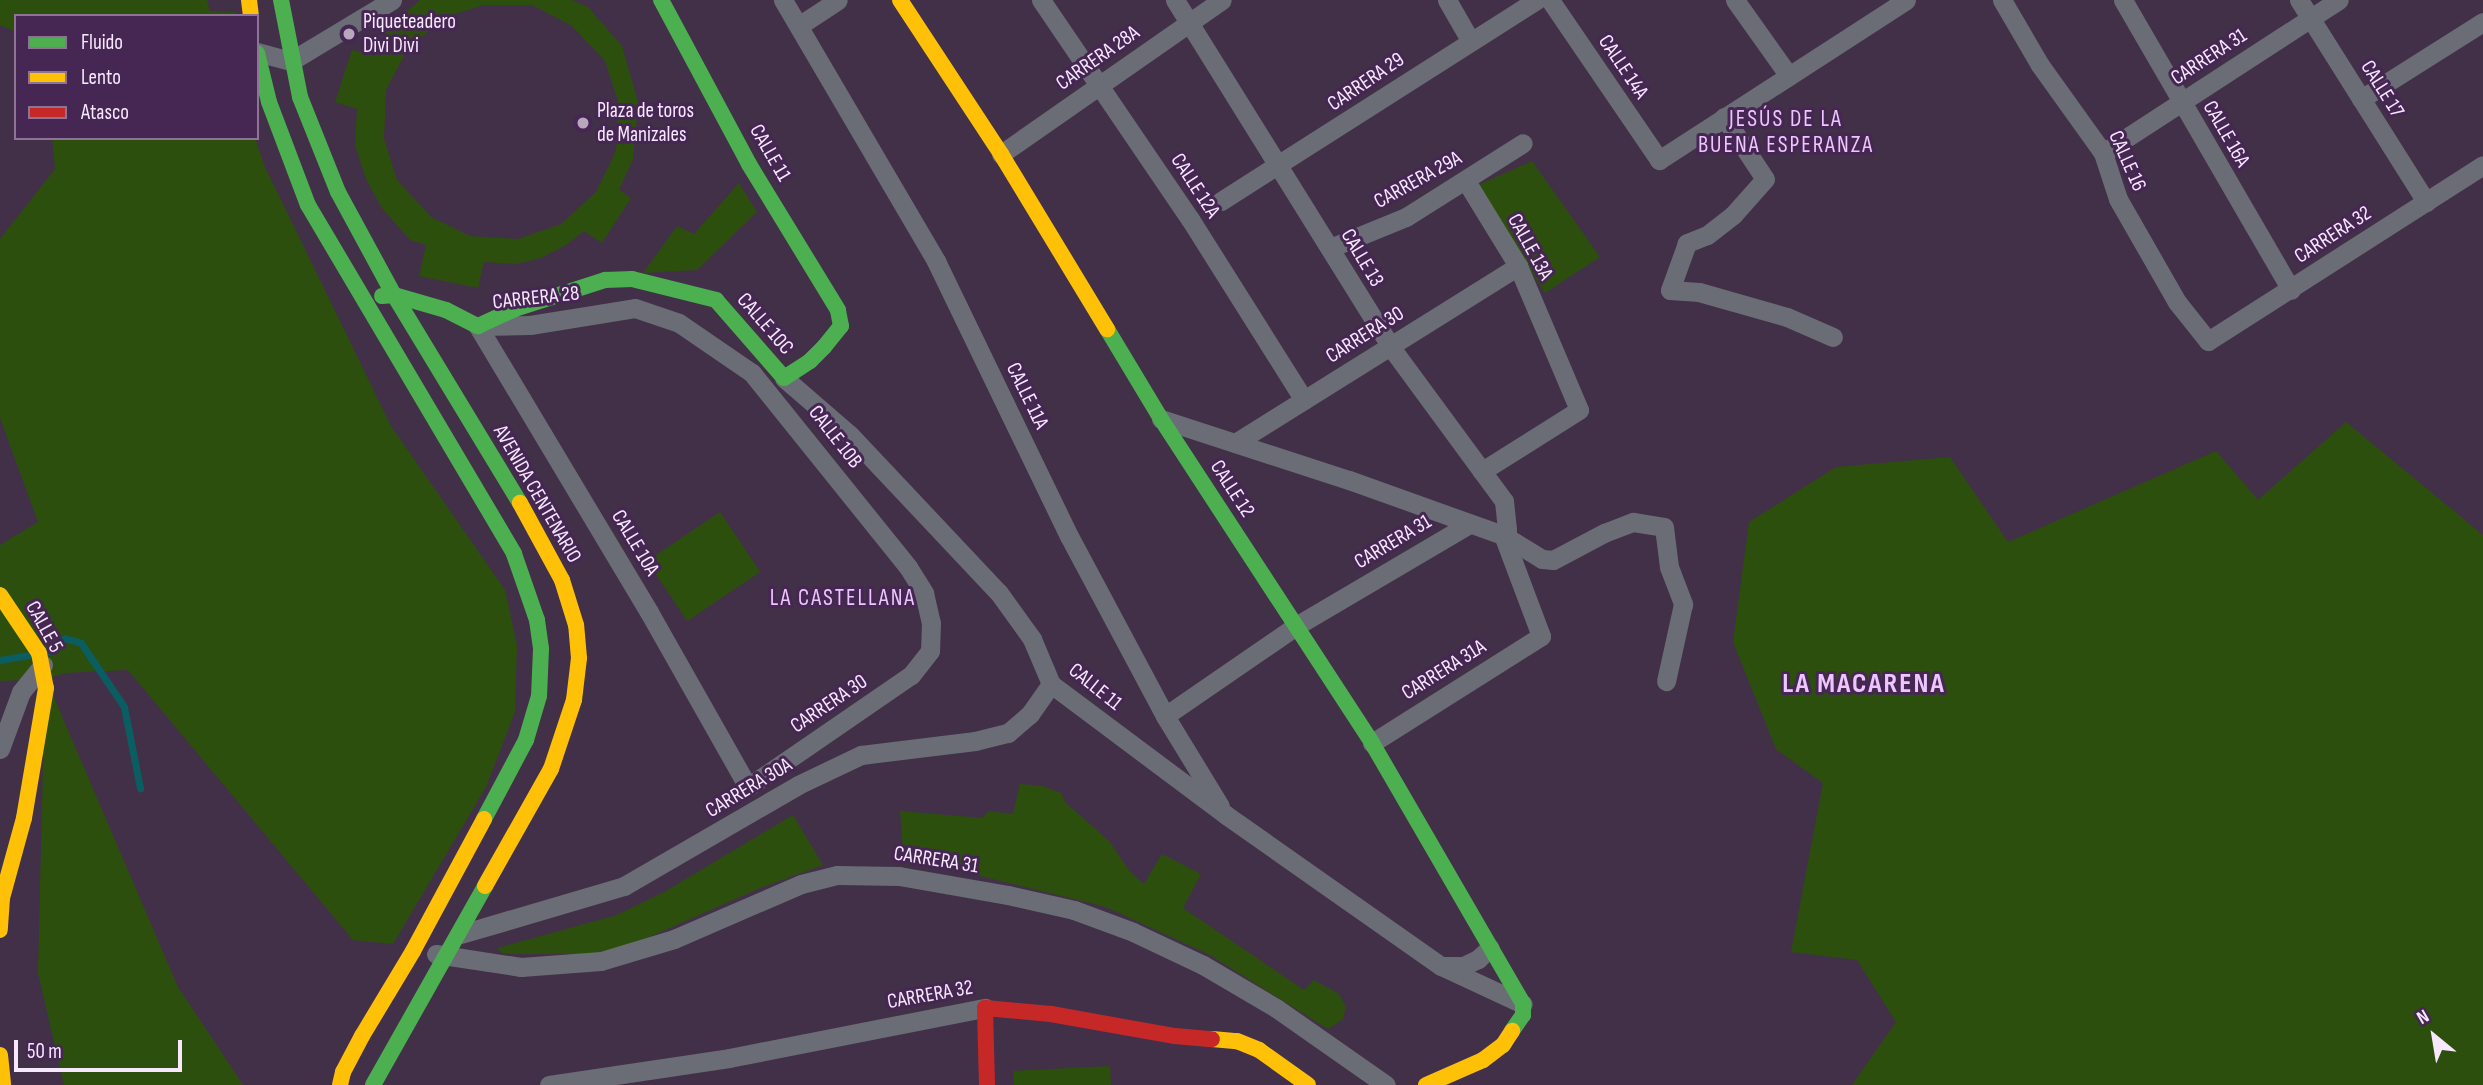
<!DOCTYPE html>
<html>
<head>
<meta charset="utf-8">
<style>
  body { margin:0 }
  #map { position:relative; width:2483px; height:1085px; overflow:hidden; background:#423048; font-family:"Sofia Sans Condensed",sans-serif }
  div>[style] { position:absolute }
  [style*='--x'] { left:calc(var(--x)*1px); top:calc(var(--y)*1px); width:calc(var(--w)*1px); rotate:calc(var(--a)*1deg) }
  .green>* { inset:0; background:#2d4f0d; transform-origin:0 0 }
  .stream>* { height:7px; margin:-3.5px; padding:0 3.5px; transform-origin:3.5px; border-radius:3.5px; background:#0a5e61 }
  .street>* { height:19px; margin:-9.5px; padding:0 9.5px; transform-origin:9.5px; border-radius:9.5px; background:#6a6c76 }
  .fast>* { height:16px; margin:-8px; padding:0 8px; transform-origin:8px; border-radius:8px; background:#4caf50 }
  .slow>* { height:16px; margin:-8px; padding:0 8px; transform-origin:8px; border-radius:8px; background:#ffc107 }
  .jam>* { height:16px; margin:-8px; padding:0 8px; transform-origin:8px; border-radius:8px; background:#c62828 }
  .dots>* { width:19px; height:19px; translate:-50% -50%; box-sizing:border-box; border:4px solid #462653; border-radius:50% }
  span { translate:-50% -50%; white-space:nowrap; text-align:center; line-height:1.15; -webkit-text-stroke:6px #462653; paint-order:stroke }
  .poi-label { font-size:21px; color:#f7e8fe }
  .left { translate:0 -50%; text-align:left }
  .street-label { font-size:21px; color:#f7e8fe }
  .neighbourhood-label { font-size:23px; color:#ecc6fd; letter-spacing:2px }
  .district-label { font-size:28px; color:#ecc6fd; font-weight:700; letter-spacing:2px }
  .legend { position:absolute; left:14px; top:14px; width:245px; height:126px; box-sizing:border-box; background:#462653; border:2px solid #8d7497; margin:0; padding:9px 12px; list-style:none; font-size:21px; color:#f7e8fe }
  .legend li { display:flex; align-items:center; gap:14px; height:35px }
  .legend b { width:35px; border:2px solid #8d7497 }
  .north { position:absolute; left:2399px; top:1001px; width:70px; height:70px; -webkit-text-stroke:5px #462653; paint-order:stroke; rotate:330deg; font-size:19px; font-weight:700; line-height:28px; text-align:center; color:#f7e8fe }
  .north::after { content:''; display:block; margin:auto; width:24px; height:32px; background:#f7e8fe; clip-path:polygon(50% 0,100% 100%,50% 72%,0 100%) }
  .scale { position:absolute; left:14px; top:1040px; width:168px; height:32px; box-sizing:border-box; border:4px solid #f7e8fe; border-top:0; padding-left:9px; font-size:21px; line-height:24px; white-space:nowrap; color:#f7e8fe; -webkit-text-stroke:5px #462653; paint-order:stroke }
</style>
</head>
<body>
<div id="map">
  <div class="green">
    <i style="clip-path:polygon(0 0,207px 0,210px 11px,236px 12px,235px 16px,16px 16px,16px 32px,0 25px)"></i>
    <i style="clip-path:polygon(evenodd,420px 0,572px 0,588px 7px,622px 46px,638px 102px,633px 159px,619px 190px,631px 198px,602px 243px,584px 231px,566px 245px,541px 258px,517px 264px,484px 262px,478px 288px,419px 276px,426px 245px,410px 240px,381px 207px,366px 179px,355px 145px,357px 109px,335px 102px,352px 50px,374px 56px,387px 29px,420px 0,484px 5px,532px 5px,572px 26px,605px 61px,619px 104px,616px 151px,596px 192px,561px 224px,518px 239px,470px 236px,431px 217px,397px 180px,384px 139px,386px 90px,406px 52px,442px 18px,484px 5px)"></i>
    <i style="clip-path:polygon(52px 138px,255px 138px,265px 167px,391px 426px,505px 590px,517px 645px,515px 712px,486px 787px,393px 944px,353px 940px,128px 670px,65px 673px,46px 679px,178px 987px,243px 1085px,64px 1085px,38px 973px,45px 679px,0 681px,0 545px,38px 522px,0 418px,0 239px,55px 169px)"></i>
    <i style="clip-path:polygon(1532px 161px,1600px 257px,1545px 293px,1476px 186px)"></i>
    <i style="clip-path:polygon(739px 183px,757px 212px,697px 270px,643px 273px,677px 226px,694px 234px)"></i>
    <i style="clip-path:polygon(2346px 422px,2483px 535px,2483px 1085px,1852px 1085px,1896px 1022px,1857px 960px,1791px 952px,1823px 783px,1776px 749px,1733px 642px,1749px 522px,1836px 467px,1950px 457px,2008px 542px,2216px 451px,2258px 500px)"></i>
    <i style="left:720px;top:512px;width:72px;height:88px;rotate:56deg"></i>
    <i style="clip-path:polygon(1020px 784px,1043px 786px,1061px 793px,1065px 802px,1110px 842px,1130px 872px,1144px 884px,1162px 854px,1201px 874px,1183px 908px,1304px 990px,1314px 980px,1339px 994px,1346px 1007px,1343px 1019px,1328px 1029px,1210px 955px,1106px 907px,972px 874px,904px 864px,900px 811px,983px 818px,988px 811px,1013px 814px)"></i>
    <i style="clip-path:polygon(793px 815px,823px 865px,760px 888px,636px 943px,591px 954px,518px 954px,502px 953px,497px 948px,617px 915px,664px 892px)"></i>
    <i style="clip-path:polygon(1110px 1066px,1111px 1085px,1014px 1085px,1013px 1071px)"></i>
  </div>
  <div class="stream">
    <i style="--x:44;--y:652;--w:8;--a:-7"></i>
    <i style="--x:52;--y:651;--w:18;--a:-45"></i>
    <i style="--x:65;--y:638;--w:17;--a:17"></i>
    <i style="--x:81;--y:643;--w:45;--a:56"></i>
    <i style="--x:106;--y:680;--w:32;--a:56"></i>
    <i style="--x:124;--y:707;--w:83;--a:78.8"></i>
    <i style="--x:0;--y:660;--w:34;--a:-10"></i>
  </div>
  <div class="street">
    <i style="--x:783;--y:0;--w:303;--a:59.6"></i>
    <i style="--x:936;--y:261;--w:305;--a:64.2"></i>
    <i style="--x:1069;--y:536;--w:204;--a:61.9"></i>
    <i style="--x:1165;--y:716;--w:105;--a:58.6"></i>
    <i style="--x:1041;--y:0;--w:265;--a:55.8"></i>
    <i style="--x:1190;--y:219;--w:214;--a:57.8"></i>
    <i style="--x:1175;--y:0;--w:407;--a:58.1"></i>
    <i style="--x:1390;--y:346;--w:192;--a:53.7"></i>
    <i style="--x:1504;--y:501;--w:29;--a:84"></i>
    <i style="--x:1507;--y:530;--w:6;--a:129"></i>
    <i style="--x:1447;--y:0;--w:46;--a:60.1"></i>
    <i style="--x:1550;--y:0;--w:194;--a:55.7"></i>
    <i style="--x:1659;--y:160;--w:294;--a:-32.9"></i>
    <i style="--x:1735;--y:0;--w:93;--a:54.6"></i>
    <i style="--x:2002;--y:0;--w:75;--a:59.7"></i>
    <i style="--x:2040;--y:65;--w:108;--a:54.4"></i>
    <i style="--x:2103;--y:153;--w:48;--a:71.9"></i>
    <i style="--x:2118;--y:199;--w:119;--a:60.2"></i>
    <i style="--x:2177;--y:302;--w:50;--a:51.5"></i>
    <i style="--x:2208;--y:341;--w:326;--a:-32.6"></i>
    <i style="--x:2123;--y:0;--w:335;--a:59.9"></i>
    <i style="--x:2299;--y:0;--w:239;--a:57.8"></i>
    <i style="--x:800;--y:25;--w:45;--a:-33.3"></i>
    <i style="--x:257;--y:52;--w:35;--a:15"></i>
    <i style="--x:291;--y:61;--w:118;--a:-31.1"></i>
    <i style="--x:2361;--y:99;--w:144;--a:-32.3"></i>
    <i style="--x:1724;--y:117;--w:74;--a:56.5"></i>
    <i style="--x:1765;--y:179;--w:48;--a:131.6"></i>
    <i style="--x:1733;--y:215;--w:33;--a:142"></i>
    <i style="--x:1707;--y:235;--w:22;--a:158"></i>
    <i style="--x:1687;--y:243;--w:50;--a:109.9"></i>
    <i style="--x:1670;--y:290;--w:29;--a:4"></i>
    <i style="--x:1699;--y:292;--w:91;--a:15.9"></i>
    <i style="--x:1787;--y:317;--w:50;--a:23.5"></i>
    <i style="--x:2103;--y:153;--w:281;--a:-33"></i>
    <i style="--x:1001;--y:154;--w:269;--a:-34.9"></i>
    <i style="--x:1466;--y:181;--w:100;--a:58.5"></i>
    <i style="--x:1518;--y:266;--w:156;--a:67"></i>
    <i style="--x:1579;--y:410;--w:115;--a:147.8"></i>
    <i style="--x:1221;--y:201;--w:375;--a:-32.5"></i>
    <i style="--x:1330;--y:248;--w:82;--a:-22.2"></i>
    <i style="--x:1406;--y:217;--w:138;--a:-32.3"></i>
    <i style="--x:635;--y:308;--w:46;--a:18.8"></i>
    <i style="--x:679;--y:323;--w:88;--a:34.4"></i>
    <i style="--x:752;--y:373;--w:249;--a:51.2"></i>
    <i style="--x:908;--y:567;--w:31;--a:58"></i>
    <i style="--x:924;--y:593;--w:31;--a:77"></i>
    <i style="--x:931;--y:623;--w:28;--a:92"></i>
    <i style="--x:930;--y:651;--w:31;--a:128"></i>
    <i style="--x:911;--y:675;--w:198;--a:145.5"></i>
    <i style="--x:748;--y:787;--w:201;--a:-119.5"></i>
    <i style="--x:649;--y:612;--w:333;--a:-120.9"></i>
    <i style="--x:478;--y:326;--w:52;--a:-1.1"></i>
    <i style="--x:530;--y:325;--w:106;--a:-9.2"></i>
    <i style="--x:784;--y:378;--w:87;--a:40.8"></i>
    <i style="--x:850;--y:435;--w:217;--a:46.7"></i>
    <i style="--x:999;--y:593;--w:57;--a:54.3"></i>
    <i style="--x:1032;--y:639;--w:49;--a:67.1"></i>
    <i style="--x:1051;--y:684;--w:219;--a:36.8"></i>
    <i style="--x:1226;--y:815;--w:263;--a:35.1"></i>
    <i style="--x:1441;--y:966;--w:90;--a:24.9"></i>
    <i style="--x:1161;--y:419;--w:198;--a:18"></i>
    <i style="--x:1349;--y:480;--w:164;--a:19.7"></i>
    <i style="--x:1503;--y:535;--w:46;--a:31.6"></i>
    <i style="--x:1542;--y:559;--w:11;--a:5"></i>
    <i style="--x:1553;--y:560;--w:58;--a:-27.9"></i>
    <i style="--x:1604;--y:533;--w:31;--a:-21"></i>
    <i style="--x:1633;--y:522;--w:31;--a:9"></i>
    <i style="--x:1664;--y:527;--w:40;--a:82.9"></i>
    <i style="--x:1669;--y:567;--w:40;--a:69"></i>
    <i style="--x:1683;--y:604;--w:79;--a:102.4"></i>
    <i style="--x:1235;--y:443;--w:334;--a:-32"></i>
    <i style="--x:1165;--y:716;--w:159;--a:-34.5"></i>
    <i style="--x:1296;--y:626;--w:201;--a:-30.5"></i>
    <i style="--x:1372;--y:743;--w:200;--a:-32.3"></i>
    <i style="--x:1541;--y:636;--w:108;--a:-110.6"></i>
    <i style="--x:0;--y:749;--w:61;--a:-69.8"></i>
    <i style="--x:21;--y:692;--w:35;--a:-51"></i>
    <i style="--x:461;--y:934;--w:170;--a:-16.4"></i>
    <i style="--x:624;--y:886;--w:201;--a:-30.1"></i>
    <i style="--x:798;--y:785;--w:70;--a:-25.5"></i>
    <i style="--x:861;--y:755;--w:115;--a:-7"></i>
    <i style="--x:975;--y:741;--w:34;--a:-14"></i>
    <i style="--x:1008;--y:733;--w:29;--a:-41"></i>
    <i style="--x:1030;--y:714;--w:37;--a:-55"></i>
    <i style="--x:436;--y:954;--w:86;--a:8.7"></i>
    <i style="--x:521;--y:967;--w:80;--a:-4.3"></i>
    <i style="--x:601;--y:961;--w:76;--a:-16.8"></i>
    <i style="--x:674;--y:939;--w:138;--a:-23.4"></i>
    <i style="--x:801;--y:884;--w:37;--a:-14"></i>
    <i style="--x:837;--y:875;--w:62;--a:0.9"></i>
    <i style="--x:899;--y:876;--w:111;--a:9.9"></i>
    <i style="--x:1008;--y:895;--w:68;--a:12.8"></i>
    <i style="--x:1074;--y:910;--w:63;--a:20.4"></i>
    <i style="--x:1133;--y:932;--w:77;--a:25.2"></i>
    <i style="--x:1203;--y:965;--w:85;--a:30.5"></i>
    <i style="--x:1276;--y:1008;--w:134;--a:35"></i>
    <i style="--x:1445;--y:966;--w:18;--a:0"></i>
    <i style="--x:1463;--y:966;--w:17;--a:-25"></i>
    <i style="--x:1478;--y:959;--w:16;--a:-43"></i>
    <i style="--x:549;--y:1085;--w:182;--a:-8.5"></i>
    <i style="--x:729;--y:1058;--w:261;--a:-11.1"></i>
  </div>
  <div class="fast">
    <i style="--x:281;--y:0;--w:99;--a:78.9"></i>
    <i style="--x:300;--y:97;--w:102;--a:68.2"></i>
    <i style="--x:338;--y:192;--w:117;--a:61.5"></i>
    <i style="--x:394;--y:295;--w:243;--a:58.8"></i>
    <i style="--x:257;--y:53;--w:50;--a:76.2"></i>
    <i style="--x:269;--y:102;--w:110;--a:69.3"></i>
    <i style="--x:308;--y:205;--w:405;--a:59.4"></i>
    <i style="--x:514;--y:554;--w:70;--a:70.8"></i>
    <i style="--x:537;--y:620;--w:29;--a:82"></i>
    <i style="--x:541;--y:649;--w:47;--a:92.4"></i>
    <i style="--x:539;--y:696;--w:46;--a:106.5"></i>
    <i style="--x:526;--y:740;--w:89;--a:118"></i>
    <i style="--x:382;--y:296;--w:12;--a:-5"></i>
    <i style="--x:394;--y:295;--w:54;--a:16.1"></i>
    <i style="--x:446;--y:310;--w:36;--a:27"></i>
    <i style="--x:478;--y:326;--w:41;--a:-24.7"></i>
    <i style="--x:515;--y:309;--w:95;--a:-17.9"></i>
    <i style="--x:605;--y:280;--w:27;--a:-2"></i>
    <i style="--x:632;--y:279;--w:87;--a:14"></i>
    <i style="--x:716;--y:300;--w:103;--a:48.9"></i>
    <i style="--x:784;--y:378;--w:31;--a:-33"></i>
    <i style="--x:810;--y:361;--w:20;--a:-45"></i>
    <i style="--x:824;--y:347;--w:27;--a:-51"></i>
    <i style="--x:841;--y:326;--w:16;--a:-101"></i>
    <i style="--x:838;--y:310;--w:171;--a:-121.4"></i>
    <i style="--x:749;--y:164;--w:186;--a:-118.2"></i>
    <i style="--x:1107;--y:329;--w:105;--a:59"></i>
    <i style="--x:1161;--y:419;--w:387;--a:56.9"></i>
    <i style="--x:1372;--y:743;--w:302;--a:59.9"></i>
    <i style="--x:1523;--y:1004;--w:11;--a:90"></i>
    <i style="--x:1523;--y:1015;--w:19;--a:125"></i>
    <i style="--x:373;--y:1085;--w:228;--a:-60.6"></i>
  </div>
  <div class="slow">
    <i style="--x:249;--y:0;--w:16;--a:83"></i>
    <i style="--x:900;--y:0;--w:184;--a:56.7"></i>
    <i style="--x:1001;--y:154;--w:205;--a:58.8"></i>
    <i style="--x:0;--y:595;--w:70;--a:56.1"></i>
    <i style="--x:39;--y:653;--w:36;--a:79"></i>
    <i style="--x:46;--y:688;--w:132;--a:99.6"></i>
    <i style="--x:24;--y:818;--w:83;--a:105.4"></i>
    <i style="--x:2;--y:898;--w:32;--a:94"></i>
    <i style="--x:485;--y:886;--w:134;--a:-60.6"></i>
    <i style="--x:551;--y:769;--w:73;--a:-71.6"></i>
    <i style="--x:574;--y:700;--w:42;--a:-83.2"></i>
    <i style="--x:579;--y:658;--w:33;--a:-95"></i>
    <i style="--x:576;--y:625;--w:47;--a:-107.3"></i>
    <i style="--x:562;--y:580;--w:88;--a:-118.6"></i>
    <i style="--x:1212;--y:1039;--w:25;--a:5"></i>
    <i style="--x:1237;--y:1041;--w:24;--a:22"></i>
    <i style="--x:1259;--y:1050;--w:60;--a:35.5"></i>
    <i style="--x:0;--y:1055;--w:30;--a:84"></i>
    <i style="--x:340;--y:1085;--w:13;--a:-77"></i>
    <i style="--x:343;--y:1072;--w:41;--a:-62.2"></i>
    <i style="--x:362;--y:1036;--w:99;--a:-59"></i>
    <i style="--x:413;--y:951;--w:150;--a:-61.7"></i>
    <i style="--x:1426;--y:1085;--w:62;--a:-23.7"></i>
    <i style="--x:1483;--y:1060;--w:25;--a:-37"></i>
    <i style="--x:1503;--y:1045;--w:17;--a:-57"></i>
  </div>
  <div class="jam">
    <i style="--x:987;--y:1085;--w:77;--a:-91.5"></i>
    <i style="--x:985;--y:1008;--w:66;--a:5.2"></i>
    <i style="--x:1051;--y:1014;--w:126;--a:10.1"></i>
    <i style="--x:1175;--y:1036;--w:37;--a:5"></i>
  </div>
  <div class="dots">
    <i style="left:349px;top:34px;background:#b8a8be"></i>
    <i style="left:583px;top:123px;background:#b8a8be"></i>
  </div>
  <div class="poi-label">
    <span class="left" style="left:363px;top:34px">Piqueteadero<br>Divi Divi</span>
    <span class="left" style="left:597px;top:123px">Plaza de toros<br>de Manizales</span>
  </div>
  <div class="street-label">
    <span style="left:2209px;top:57px;rotate:-33deg">CARRERA 31</span>
    <span style="left:1098px;top:58px;rotate:-35deg">CARRERA 28A</span>
    <span style="left:1623px;top:67px;rotate:56deg">CALLE 14A</span>
    <span style="left:1366px;top:82px;rotate:-34deg">CARRERA 29</span>
    <span style="left:2382px;top:89px;rotate:58deg">CALLE 17</span>
    <span style="left:2226px;top:134px;rotate:60deg">CALLE 16A</span>
    <span style="left:770px;top:153px;rotate:60deg">CALLE 11</span>
    <span style="left:2127px;top:161px;rotate:66deg">CALLE 16</span>
    <span style="left:1418px;top:180px;rotate:-29deg">CARRERA 29A</span>
    <span style="left:1195px;top:186px;rotate:57deg">CALLE 12A</span>
    <span style="left:2333px;top:235px;rotate:-33deg">CARRERA 32</span>
    <span style="left:1530px;top:247px;rotate:61deg">CALLE 13A</span>
    <span style="left:1362px;top:258px;rotate:59deg">CALLE 13</span>
    <span style="left:536px;top:298px;rotate:-6deg">CARRERA 28</span>
    <span style="left:765px;top:324px;rotate:49deg">CALLE 10C</span>
    <span style="left:1365px;top:335px;rotate:-32deg">CARRERA 30</span>
    <span style="left:1027px;top:396px;rotate:64deg">CALLE 11A</span>
    <span style="left:835px;top:437px;rotate:52deg">CALLE 10B</span>
    <span style="left:1232px;top:489px;rotate:57deg">CALLE 12</span>
    <span style="left:537px;top:494px;rotate:60deg">AVENIDA CENTENARIO</span>
    <span style="left:1393px;top:542px;rotate:-31deg">CARRERA 31</span>
    <span style="left:635px;top:543px;rotate:59deg">CALLE 10A</span>
    <span style="left:44px;top:627px;rotate:61deg">CALLE 5</span>
    <span style="left:1444px;top:670px;rotate:-32deg">CARRERA 31A</span>
    <span style="left:1095px;top:687px;rotate:39deg">CALLE 11</span>
    <span style="left:829px;top:704px;rotate:-34deg">CARRERA 30</span>
    <span style="left:749px;top:788px;rotate:-31deg">CARRERA 30A</span>
    <span style="left:936px;top:860px;rotate:9deg">CARRERA 31</span>
    <span style="left:930px;top:995px;rotate:-10deg">CARRERA 32</span>
  </div>
  <div class="neighbourhood-label">
    <span style="left:1786px;top:132px">JESÚS DE LA<br>BUENA ESPERANZA</span>
    <span style="left:843px;top:598px">LA CASTELLANA</span>
  </div>
  <div class="district-label">
    <span style="left:1864px;top:684px">LA MACARENA</span>
  </div>
  <ul class="legend">
  <li><b style="height:9px;background:#4caf50"></b>Fluido</li>
  <li><b style="height:9px;background:#ffc107"></b>Lento</li>
  <li><b style="height:9px;background:#c62828"></b>Atasco</li>
  </ul>
  <div class="north">N</div>
  <div class="scale">50 m</div>
</div>
</body>
</html>
